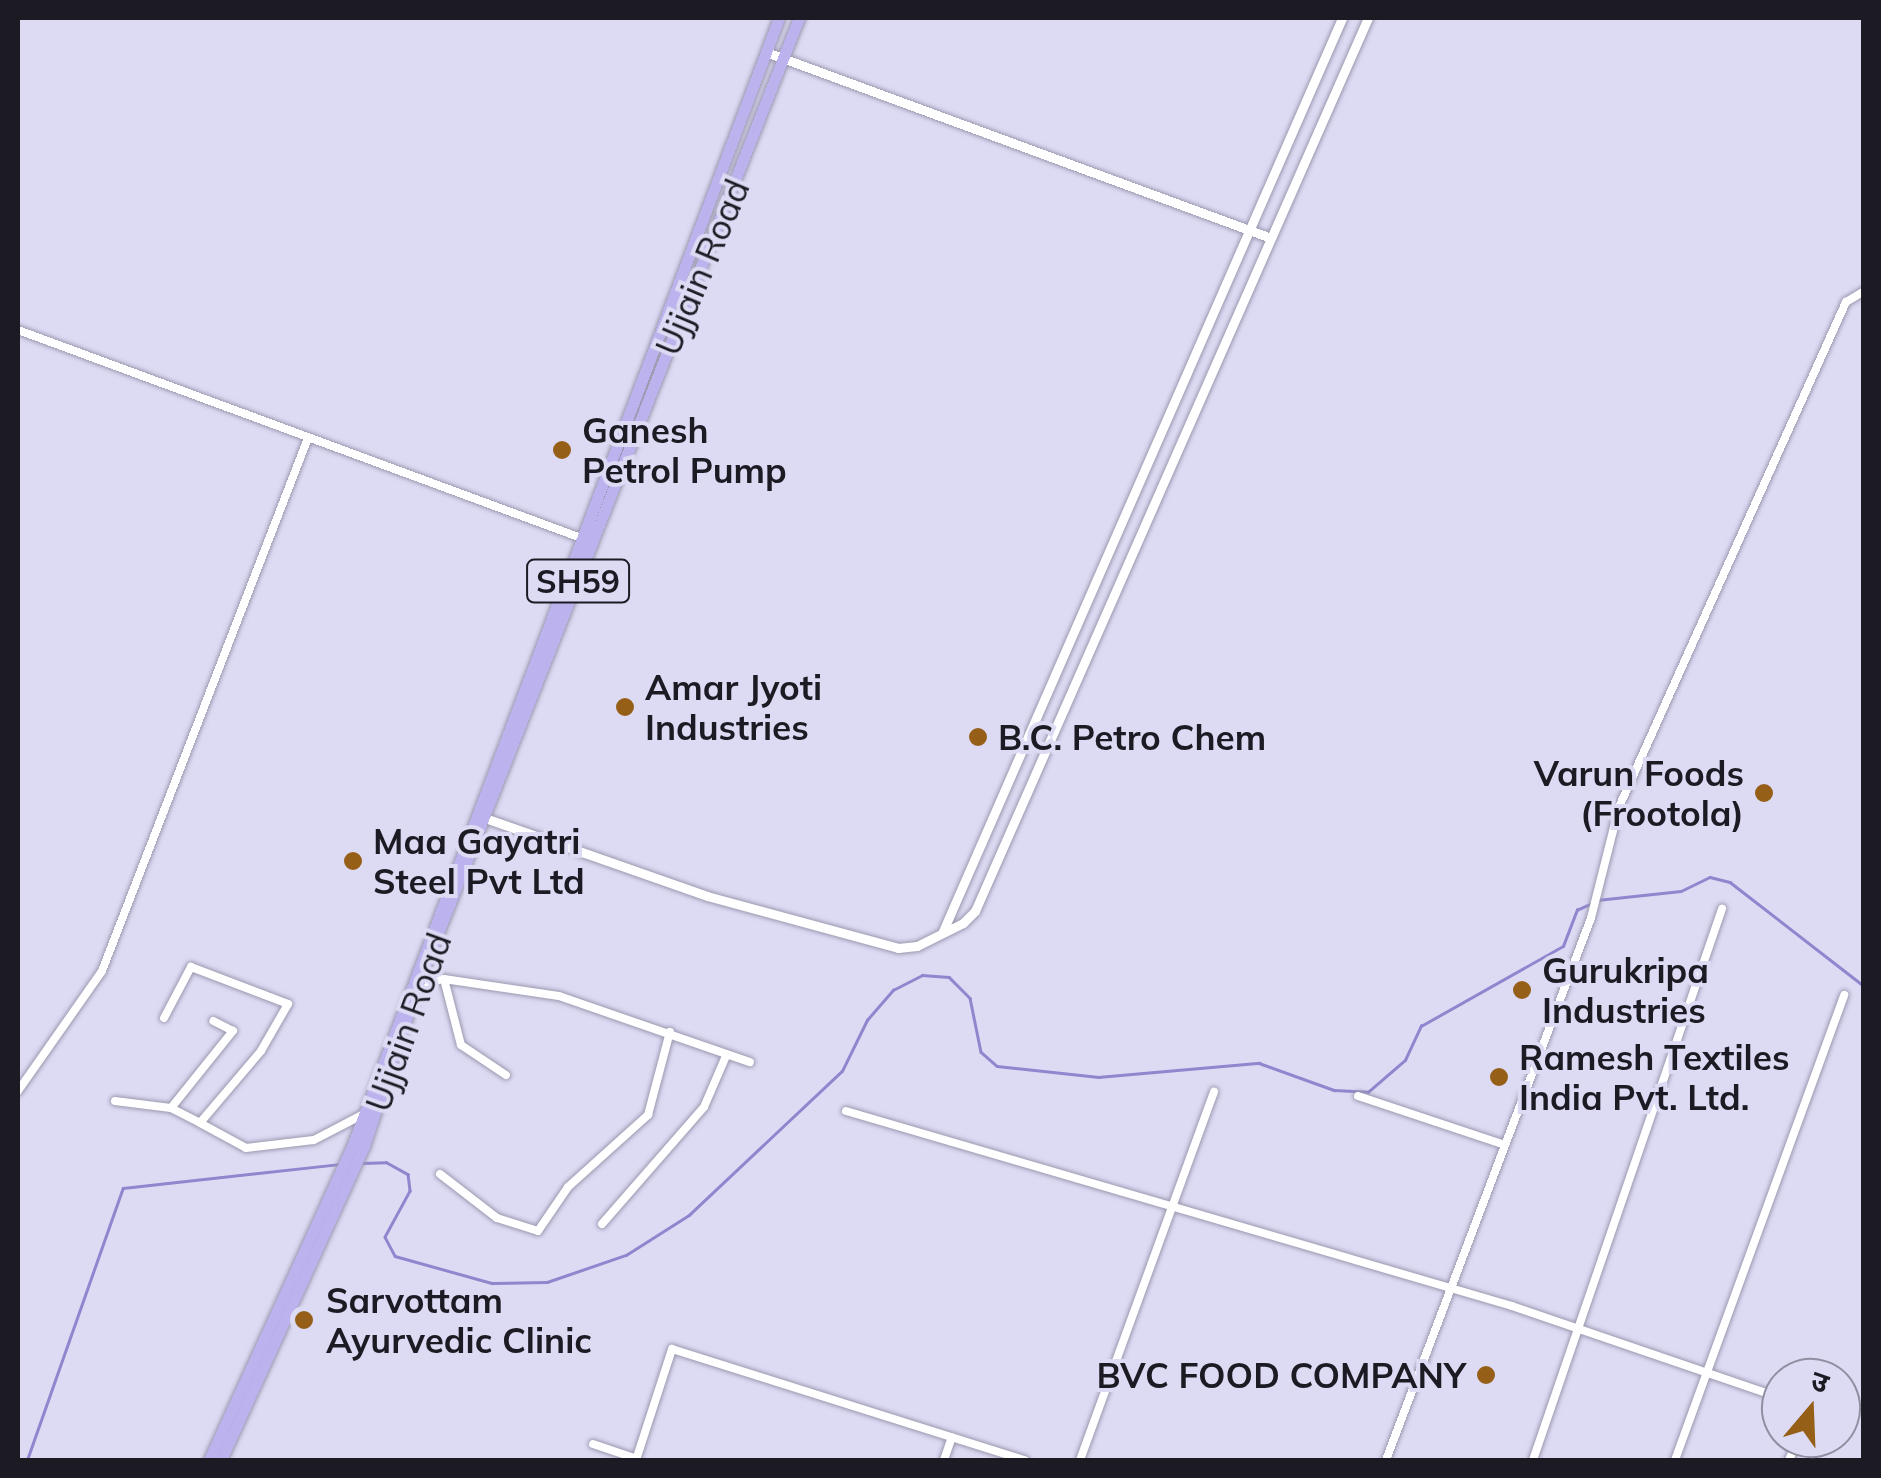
<!DOCTYPE html>
<html>
<head>
<meta charset="utf-8">
<style>
  body { margin:0 }
  #map { position:relative; width:1881px; height:1478px; overflow:hidden; background:#dddbf4; font-family:Mulish,"Noto Sans Devanagari",sans-serif }
  div>[style] { position:absolute }
  [style*='--x'] { left:calc(var(--x)*1px); top:calc(var(--y)*1px); width:calc(var(--w)*1px); rotate:calc(var(--a)*1deg) }
  .stream>* { height:2.5px; margin:-1.25px; padding:0 1.25px; transform-origin:1.25px; border-radius:1.25px; background:#8f86ce }
  .roads { filter:drop-shadow(0 0 2px #9a99af) drop-shadow(0 0 2px #9a99af) }
  .minor>* { height:8px; margin:-4px; padding:0 4px; transform-origin:4px; border-radius:4px; background:#fff }
  .tertiary>* { height:9px; margin:-4.5px; padding:0 4.5px; transform-origin:4.5px; border-radius:4.5px; background:#fff }
  .primary>* { height:11px; margin:-5.5px; padding:0 5.5px; transform-origin:5.5px; border-radius:5.5px; background:#bcb3ee }
  .dots>* { width:28px; height:28px; translate:-50% -50%; box-sizing:border-box; border:5px solid #dddbf4; border-radius:50% }
  span { translate:-50% -50%; white-space:nowrap; text-align:center; line-height:1.15; -webkit-text-stroke:8px #dddbf4; paint-order:stroke }
  .shield-label span { padding:2px 8px; background:#dddbf4; border:2px solid; border-radius:8px; -webkit-text-stroke-width:0 }
  .shield-label { font-size:32px; color:#1c1b24; font-weight:700 }
  .street-label { font-size:35px; color:#1c1b24 }
  .poi-label { font-size:35px; color:#1c1b24; font-weight:700 }
  .left { translate:0 -50%; text-align:left }
  .right { translate:-100% -50%; text-align:right }
  .frame { position:absolute; inset:0; border:20px solid #1c1b24; pointer-events:none }
  .north { position:absolute; left:1761px; top:1358px; width:100px; height:100px; box-sizing:border-box; background:#dddbf4; border:2px solid #908ea1; border-radius:50%; rotate:19deg; font-size:28px; font-weight:700; line-height:40px; text-align:center; color:#1c1b24 }
  .north::after { content:''; display:block; margin:auto; width:35px; height:45px; background:#965f18; clip-path:polygon(50% 0,100% 100%,50% 72%,0 100%) }
</style>
</head>
<body>
<div id="map">
  <div class="stream">
    <i style="--x:1597;--y:900;--w:84;--a:-6.1"></i>
    <i style="--x:1681;--y:891;--w:32;--a:-26"></i>
    <i style="--x:1710;--y:877;--w:21;--a:14"></i>
    <i style="--x:1730;--y:882;--w:170;--a:37.8"></i>
    <i style="--x:362;--y:1163;--w:24;--a:-2"></i>
    <i style="--x:386;--y:1162;--w:25;--a:29"></i>
    <i style="--x:408;--y:1174;--w:17;--a:83"></i>
    <i style="--x:410;--y:1191;--w:52;--a:118.5"></i>
    <i style="--x:385;--y:1237;--w:21;--a:62"></i>
    <i style="--x:395;--y:1256;--w:101;--a:15.6"></i>
    <i style="--x:492;--y:1283;--w:55;--a:-1"></i>
    <i style="--x:547;--y:1282;--w:83;--a:-18.9"></i>
    <i style="--x:626;--y:1255;--w:75;--a:-32.4"></i>
    <i style="--x:689;--y:1215;--w:210;--a:-43.3"></i>
    <i style="--x:842;--y:1071;--w:57;--a:-63.9"></i>
    <i style="--x:867;--y:1020;--w:40;--a:-49"></i>
    <i style="--x:893;--y:990;--w:33;--a:-27"></i>
    <i style="--x:922;--y:975;--w:27;--a:4"></i>
    <i style="--x:949;--y:977;--w:30;--a:45"></i>
    <i style="--x:970;--y:998;--w:55;--a:78.5"></i>
    <i style="--x:981;--y:1052;--w:21;--a:41"></i>
    <i style="--x:997;--y:1066;--w:102;--a:6.2"></i>
    <i style="--x:1098;--y:1077;--w:162;--a:-5"></i>
    <i style="--x:1259;--y:1063;--w:80;--a:19.8"></i>
    <i style="--x:1334;--y:1090;--w:34;--a:3"></i>
    <i style="--x:1368;--y:1092;--w:49;--a:-40.9"></i>
    <i style="--x:1405;--y:1060;--w:38;--a:-65"></i>
    <i style="--x:1421;--y:1026;--w:163;--a:-29.4"></i>
    <i style="--x:1563;--y:946;--w:39;--a:-69"></i>
    <i style="--x:1577;--y:910;--w:14;--a:-25"></i>
    <i style="--x:27;--y:1460;--w:288;--a:-70.6"></i>
    <i style="--x:123;--y:1188;--w:217;--a:-6.3"></i>
  </div>
  <div class="roads">
    <div class="minor">
      <i style="--x:18;--y:330;--w:603;--a:20.27"></i>
      <i style="--x:444;--y:979;--w:68;--a:75.6"></i>
      <i style="--x:461;--y:1045;--w:54;--a:33.7"></i>
      <i style="--x:418;--y:984;--w:26;--a:-11"></i>
      <i style="--x:444;--y:979;--w:116;--a:8.4"></i>
      <i style="--x:559;--y:996;--w:202;--a:19.1"></i>
      <i style="--x:164;--y:1018;--w:58;--a:-62.1"></i>
      <i style="--x:191;--y:967;--w:104;--a:20.9"></i>
      <i style="--x:288;--y:1004;--w:54;--a:119.9"></i>
      <i style="--x:261;--y:1051;--w:94;--a:130.3"></i>
      <i style="--x:200;--y:1123;--w:52;--a:28.5"></i>
      <i style="--x:246;--y:1148;--w:68;--a:-6.7"></i>
      <i style="--x:314;--y:1140;--w:56;--a:-27.5"></i>
      <i style="--x:18;--y:1091;--w:146;--a:-55"></i>
      <i style="--x:102;--y:971;--w:571;--a:-68.87"></i>
      <i style="--x:1358;--y:1096;--w:155;--a:18.4"></i>
      <i style="--x:115;--y:1101;--w:56;--a:7.1"></i>
      <i style="--x:171;--y:1108;--w:33;--a:27"></i>
      <i style="--x:171;--y:1108;--w:99;--a:-51.2"></i>
      <i style="--x:233;--y:1031;--w:22;--a:-153"></i>
      <i style="--x:846;--y:1111;--w:694;--a:16.32"></i>
      <i style="--x:1512;--y:1306;--w:284;--a:18.9"></i>
      <i style="--x:440;--y:1174;--w:72;--a:37.7"></i>
      <i style="--x:497;--y:1218;--w:43;--a:17.6"></i>
      <i style="--x:538;--y:1231;--w:53;--a:-55.7"></i>
      <i style="--x:568;--y:1187;--w:108;--a:-42"></i>
      <i style="--x:648;--y:1115;--w:86;--a:-75.2"></i>
      <i style="--x:602;--y:1224;--w:155;--a:-48.9"></i>
      <i style="--x:704;--y:1107;--w:56;--a:-66.7"></i>
      <i style="--x:593;--y:1444;--w:46;--a:18.8"></i>
      <i style="--x:636;--y:1460;--w:117;--a:-72"></i>
      <i style="--x:672;--y:1349;--w:370;--a:17.5"></i>
      <i style="--x:944;--y:1460;--w:24;--a:-71"></i>
      <i style="--x:1080;--y:1460;--w:392;--a:-70"></i>
      <i style="--x:1386;--y:1460;--w:579;--a:-69.28"></i>
      <i style="--x:1591;--y:918;--w:114;--a:-75.8"></i>
      <i style="--x:1619;--y:807;--w:554;--a:-65.8"></i>
      <i style="--x:1846;--y:302;--w:21;--a:-31"></i>
      <i style="--x:1533;--y:1460;--w:583;--a:-71.07"></i>
      <i style="--x:1675;--y:1460;--w:495;--a:-70"></i>
      <i style="--x:1789;--y:1460;--w:24;--a:-66"></i>
    </div>
    <div class="tertiary">
      <i style="--x:766;--y:52;--w:538;--a:20.22"></i>
      <i style="--x:482;--y:817;--w:238;--a:19.3"></i>
      <i style="--x:707;--y:896;--w:198;--a:15.2"></i>
      <i style="--x:898;--y:948;--w:19;--a:-6"></i>
      <i style="--x:917;--y:946;--w:51;--a:-26.6"></i>
      <i style="--x:963;--y:923;--w:17;--a:-45"></i>
      <i style="--x:975;--y:911;--w:976;--a:-66.25"></i>
      <i style="--x:943;--y:931;--w:996;--a:-66.39"></i>
    </div>
    <div class="primary">
      <i style="--x:209;--y:1460;--w:347;--a:-65.5"></i>
      <i style="--x:353;--y:1144;--w:1204;--a:-69.28"></i>
      <i style="--x:221;--y:1460;--w:345;--a:-65.5"></i>
      <i style="--x:364;--y:1146;--w:171;--a:-71.6"></i>
      <i style="--x:418;--y:984;--w:1038;--a:-68.48"></i>
    </div>
  </div>
  <div class="dots">
    <i style="left:562px;top:450px;background:#965f18"></i>
    <i style="left:625px;top:707px;background:#965f18"></i>
    <i style="left:978px;top:737px;background:#965f18"></i>
    <i style="left:1764px;top:793px;background:#965f18"></i>
    <i style="left:353px;top:861px;background:#965f18"></i>
    <i style="left:1522px;top:990px;background:#965f18"></i>
    <i style="left:1499px;top:1077px;background:#965f18"></i>
    <i style="left:304px;top:1320px;background:#965f18"></i>
    <i style="left:1486px;top:1375px;background:#965f18"></i>
  </div>
  <div class="shield-label">
    <span style="left:578px;top:581px">SH59</span>
  </div>
  <div class="street-label">
    <span style="left:702px;top:267px;rotate:-67deg">Ujjain Road</span>
    <span style="left:408px;top:1022px;rotate:-70deg">Ujjain Road</span>
  </div>
  <div class="poi-label">
    <span class="left" style="left:582px;top:450px">Ganesh<br>Petrol Pump</span>
    <span class="left" style="left:645px;top:707px">Amar Jyoti<br>Industries</span>
    <span class="left" style="left:998px;top:737px">B.C. Petro Chem</span>
    <span class="right" style="left:1744px;top:793px">Varun Foods<br>(Frootola)</span>
    <span class="left" style="left:373px;top:861px">Maa Gayatri<br>Steel Pvt Ltd</span>
    <span class="left" style="left:1542px;top:990px">Gurukripa<br>Industries</span>
    <span class="left" style="left:1519px;top:1077px">Ramesh Textiles<br>India Pvt. Ltd.</span>
    <span class="left" style="left:326px;top:1320px">Sarvottam<br>Ayurvedic Clinic</span>
    <span class="right" style="left:1466px;top:1375px">BVC FOOD COMPANY</span>
  </div>
  <div class="frame"></div>
  <div class="north">उ</div>
</div>
</body>
</html>
